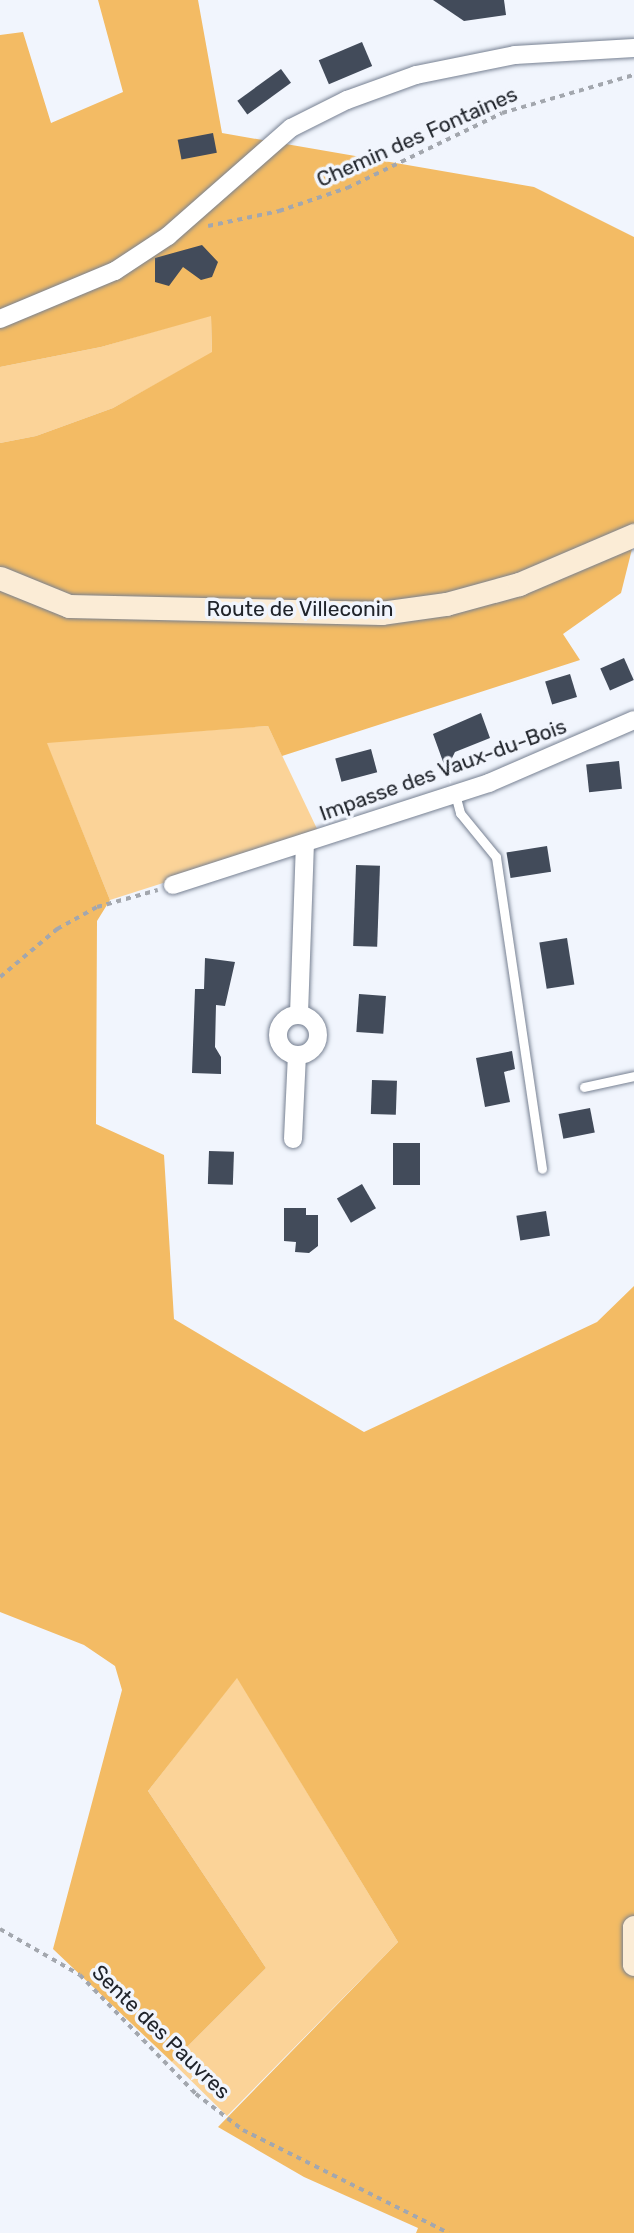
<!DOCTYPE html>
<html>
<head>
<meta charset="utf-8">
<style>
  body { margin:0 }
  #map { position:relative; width:634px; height:2233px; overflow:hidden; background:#f1f5fd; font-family:Rubik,sans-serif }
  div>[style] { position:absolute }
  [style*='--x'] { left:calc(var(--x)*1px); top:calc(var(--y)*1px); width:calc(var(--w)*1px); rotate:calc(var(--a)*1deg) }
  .green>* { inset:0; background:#fbd398 }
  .forest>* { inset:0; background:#f3bb64 }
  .building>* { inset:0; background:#424b5a; transform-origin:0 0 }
  .path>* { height:3.5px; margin-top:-1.75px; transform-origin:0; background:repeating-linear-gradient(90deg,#a3a7ae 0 5px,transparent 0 10px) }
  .roads { filter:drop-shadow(0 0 2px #778192) drop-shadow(0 0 2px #778192) }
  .lane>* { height:9px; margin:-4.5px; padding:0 4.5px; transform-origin:4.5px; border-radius:4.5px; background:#fff }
  .street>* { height:18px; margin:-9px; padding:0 9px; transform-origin:9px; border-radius:9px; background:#fff }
  .street>.ring { margin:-9px; padding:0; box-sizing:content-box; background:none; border:18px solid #fff; border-radius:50% }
  .secondary>* { height:23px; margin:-11.5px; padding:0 11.5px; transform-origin:11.5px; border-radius:11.5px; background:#fbecd6 }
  span { translate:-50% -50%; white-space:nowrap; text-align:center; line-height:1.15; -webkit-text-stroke:7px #f1f5fd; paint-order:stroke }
  .street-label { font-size:21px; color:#20242b }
</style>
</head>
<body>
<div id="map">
  <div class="green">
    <i style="clip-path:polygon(211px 315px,212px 353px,113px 408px,36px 436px,0 443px,0 367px,101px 347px)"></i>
    <i style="clip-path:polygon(268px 726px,319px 833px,110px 900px,46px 742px)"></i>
    <i style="clip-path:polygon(237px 1677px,398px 1942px,227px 2116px,172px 2062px,266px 1968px,148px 1791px)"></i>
  </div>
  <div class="forest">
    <i style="clip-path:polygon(98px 0,198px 0,222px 133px,534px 187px,634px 237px,634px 541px,621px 593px,563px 634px,580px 660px,282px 756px,268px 726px,47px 743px,110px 900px,97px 921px,96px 1124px,164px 1155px,174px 1319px,364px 1432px,597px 1322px,634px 1286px,634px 2233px,416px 2233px,418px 2228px,304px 2177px,218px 2127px,398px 1942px,237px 1678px,148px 1791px,266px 1968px,172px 2062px,53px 1949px,122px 1690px,115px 1666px,84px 1645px,0 1612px,0 443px,36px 436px,113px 408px,212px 352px,211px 316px,101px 347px,0 367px,0 35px,23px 32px,51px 123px,123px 92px)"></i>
  </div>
  <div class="building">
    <i style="clip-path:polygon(433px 0,504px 0,506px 15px,464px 21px)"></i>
    <i style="left:362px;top:42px;width:26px;height:47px;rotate:67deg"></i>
    <i style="left:281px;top:69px;width:17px;height:54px;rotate:54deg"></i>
    <i style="left:213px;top:133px;width:20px;height:36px;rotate:79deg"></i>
    <i style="clip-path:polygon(202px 245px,218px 262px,212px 277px,201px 280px,183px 267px,169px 286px,155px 282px,155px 258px)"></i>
    <i style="left:624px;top:658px;width:24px;height:26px;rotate:66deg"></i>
    <i style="left:570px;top:674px;width:24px;height:26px;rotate:73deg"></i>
    <i style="clip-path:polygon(481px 713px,490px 738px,455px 752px,446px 770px,433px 734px)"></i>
    <i style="left:371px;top:749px;width:24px;height:37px;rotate:75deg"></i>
    <i style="left:619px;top:761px;width:28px;height:33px;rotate:84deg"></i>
    <i style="left:547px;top:846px;width:26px;height:41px;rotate:81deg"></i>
    <i style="left:356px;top:865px;width:24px;height:81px;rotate:2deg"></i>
    <i style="left:567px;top:938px;width:47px;height:28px;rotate:81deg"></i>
    <i style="clip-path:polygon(205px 958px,235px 962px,225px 1006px,216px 1005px,215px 1047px,221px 1057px,221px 1074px,192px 1073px,195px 989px,204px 989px)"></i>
    <i style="left:359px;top:994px;width:27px;height:38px;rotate:4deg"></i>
    <i style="clip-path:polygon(512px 1051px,515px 1069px,504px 1072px,510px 1102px,485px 1107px,476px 1058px)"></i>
    <i style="left:372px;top:1080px;width:25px;height:34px;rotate:2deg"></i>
    <i style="left:590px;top:1108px;width:25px;height:32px;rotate:79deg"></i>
    <i style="left:393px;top:1143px;width:27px;height:42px"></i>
    <i style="left:209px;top:1151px;width:25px;height:33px;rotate:2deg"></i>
    <i style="left:362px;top:1184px;width:28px;height:29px;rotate:60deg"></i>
    <i style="clip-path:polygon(284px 1208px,306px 1208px,306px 1215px,318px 1215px,318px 1246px,309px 1253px,295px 1252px,296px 1242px,284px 1241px)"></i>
    <i style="left:546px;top:1211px;width:25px;height:30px;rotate:81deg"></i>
  </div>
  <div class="path">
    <i style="--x:208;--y:226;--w:73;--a:-11.9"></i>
    <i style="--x:279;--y:211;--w:72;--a:-18.7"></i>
    <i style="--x:347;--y:188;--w:172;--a:-25.8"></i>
    <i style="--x:502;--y:113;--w:137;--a:-16.1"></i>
    <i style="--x:0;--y:977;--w:75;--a:-40.1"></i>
    <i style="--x:57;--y:929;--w:46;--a:-28.8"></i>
    <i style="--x:97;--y:907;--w:63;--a:-15.6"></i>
    <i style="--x:0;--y:1929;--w:92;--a:29.9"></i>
    <i style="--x:80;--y:1975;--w:166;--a:45.7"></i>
    <i style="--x:196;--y:2094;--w:59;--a:37.5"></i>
    <i style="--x:243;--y:2130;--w:230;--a:26.6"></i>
  </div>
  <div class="roads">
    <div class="lane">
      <i style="--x:455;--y:794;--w:20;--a:75"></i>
      <i style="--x:460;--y:813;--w:57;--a:50.7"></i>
      <i style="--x:496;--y:857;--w:315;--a:81.6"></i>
      <i style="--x:584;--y:1087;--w:51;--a:-12.4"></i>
    </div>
    <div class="street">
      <i style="--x:0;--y:319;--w:125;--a:-22.7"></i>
      <i style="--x:115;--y:271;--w:64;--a:-33.4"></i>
      <i style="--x:168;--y:236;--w:164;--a:-41.3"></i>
      <i style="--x:291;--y:128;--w:63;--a:-26.6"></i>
      <i style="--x:347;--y:100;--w:73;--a:-19.9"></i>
      <i style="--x:416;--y:75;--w:101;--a:-11.4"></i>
      <i style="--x:515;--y:55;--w:119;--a:-3.4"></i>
      <i style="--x:173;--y:885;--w:332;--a:-17.9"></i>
      <i style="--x:489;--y:783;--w:158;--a:-23.5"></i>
      <i style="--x:299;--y:1014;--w:171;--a:-88"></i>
      <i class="ring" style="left:278px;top:1015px;width:22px;height:22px"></i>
      <i style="--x:293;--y:1139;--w:84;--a:-87.3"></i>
    </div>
    <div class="secondary">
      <i style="--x:0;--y:578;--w:74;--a:22.1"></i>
      <i style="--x:69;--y:606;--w:312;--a:1.3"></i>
      <i style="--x:381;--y:613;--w:66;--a:-7.9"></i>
      <i style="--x:446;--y:604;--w:76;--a:-15.3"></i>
      <i style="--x:519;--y:584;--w:125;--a:-23.1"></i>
      <i style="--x:634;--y:1927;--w:37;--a:90"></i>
    </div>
  </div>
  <div class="street-label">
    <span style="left:417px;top:137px;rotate:-24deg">Chemin des Fontaines</span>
    <span style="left:300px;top:609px">Route de Villeconin</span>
    <span style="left:443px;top:770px;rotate:-20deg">Impasse des Vaux-du-Bois</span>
    <span style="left:161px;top:2032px;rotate:44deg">Sente des Pauvres</span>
  </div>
</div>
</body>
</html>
